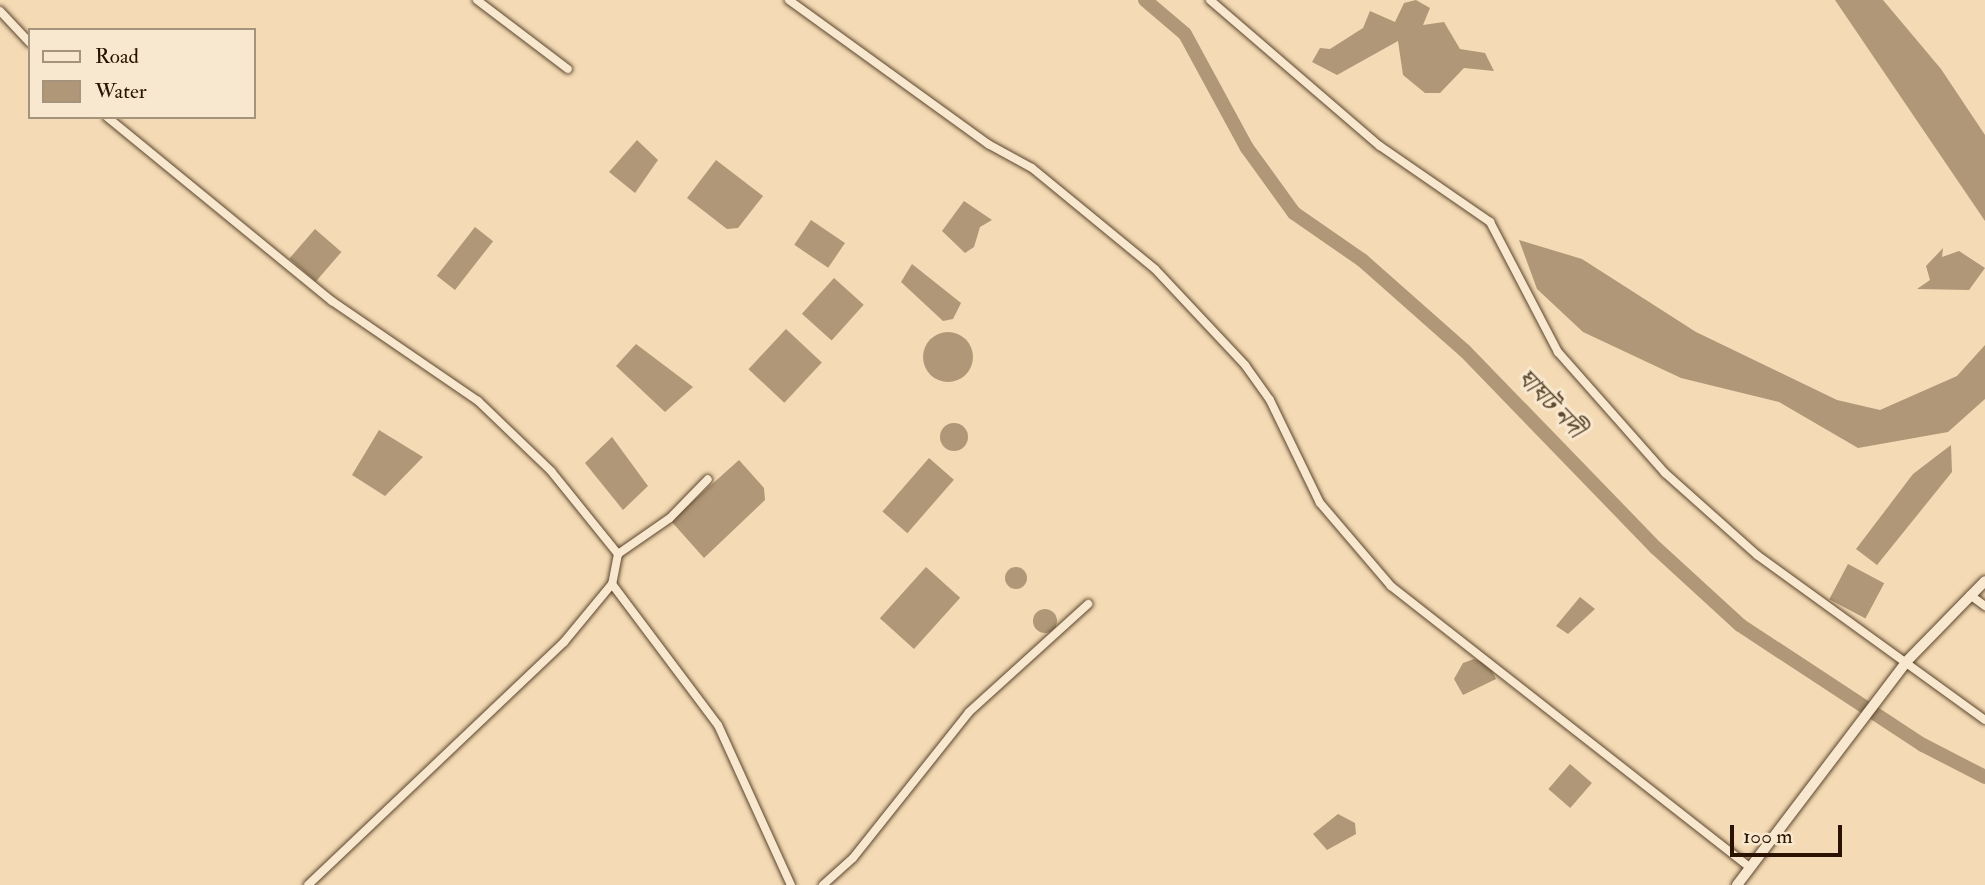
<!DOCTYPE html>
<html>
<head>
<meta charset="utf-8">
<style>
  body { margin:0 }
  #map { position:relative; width:1985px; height:885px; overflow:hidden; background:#f4dbb5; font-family:"IM FELL Double Pica","Noto Serif Bengali",serif }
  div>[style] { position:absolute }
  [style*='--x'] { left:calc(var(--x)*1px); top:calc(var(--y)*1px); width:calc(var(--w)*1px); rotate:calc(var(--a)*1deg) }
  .water>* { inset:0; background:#af9777; transform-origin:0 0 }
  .round { border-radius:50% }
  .river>* { height:14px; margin:-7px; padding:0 7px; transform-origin:7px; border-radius:7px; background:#af9777 }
  .roads { filter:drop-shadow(0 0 2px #5c452d) drop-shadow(0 0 2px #5c452d) }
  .minor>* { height:8px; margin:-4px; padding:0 4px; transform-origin:4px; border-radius:4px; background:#f8e8cf }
  .secondary>* { height:10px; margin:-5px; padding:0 5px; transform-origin:5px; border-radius:5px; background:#f8e8cf }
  span { translate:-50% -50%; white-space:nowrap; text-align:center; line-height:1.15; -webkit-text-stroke:6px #f8e8cf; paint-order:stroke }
  .water-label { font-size:26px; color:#5f4830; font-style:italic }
  .legend { position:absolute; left:28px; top:28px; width:228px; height:91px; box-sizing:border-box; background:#f8e8cf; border:2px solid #a5937c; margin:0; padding:9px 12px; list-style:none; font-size:21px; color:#291300 }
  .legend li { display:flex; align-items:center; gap:14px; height:35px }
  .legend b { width:35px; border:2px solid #a5937c }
  .scale { position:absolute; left:1730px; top:825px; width:112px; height:32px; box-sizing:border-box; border:4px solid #291300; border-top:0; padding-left:9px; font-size:21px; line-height:24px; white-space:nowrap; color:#291300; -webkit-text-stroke:5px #f8e8cf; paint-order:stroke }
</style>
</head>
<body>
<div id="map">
  <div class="water">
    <i style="clip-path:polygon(1416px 0,1430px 8px,1423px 25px,1444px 22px,1460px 49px,1485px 53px,1494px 71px,1464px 68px,1440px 93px,1425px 93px,1403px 75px,1398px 41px,1337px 75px,1312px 62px,1320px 48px,1330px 49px,1363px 28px,1370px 11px,1395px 22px,1404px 3px)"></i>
    <i style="clip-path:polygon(1835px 0,1883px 0,1941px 69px,1985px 135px,1985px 221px)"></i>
    <i style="clip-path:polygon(637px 140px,658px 160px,635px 193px,609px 172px)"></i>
    <i style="clip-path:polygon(716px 160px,763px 196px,738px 228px,727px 229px,687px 198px)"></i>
    <i style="clip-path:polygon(964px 201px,992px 220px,980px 227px,974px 247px,965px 253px,942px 231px)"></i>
    <i style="left:811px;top:220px;width:41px;height:30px;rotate:34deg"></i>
    <i style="left:475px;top:227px;width:23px;height:62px;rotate:38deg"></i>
    <i style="left:315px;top:229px;width:35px;height:39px;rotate:41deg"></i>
    <i style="clip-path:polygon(1519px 240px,1582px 259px,1696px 332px,1837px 400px,1880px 410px,1957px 376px,1985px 345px,1985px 399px,1948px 432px,1858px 448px,1779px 402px,1681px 378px,1583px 332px,1537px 289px)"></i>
    <i style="clip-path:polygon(1943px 248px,1942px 257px,1959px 251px,1985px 268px,1969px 290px,1917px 289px,1930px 280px,1926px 266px)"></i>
    <i style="clip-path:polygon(912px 264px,961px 303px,953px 319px,943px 321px,901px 282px)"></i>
    <i style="left:834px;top:278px;width:40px;height:48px;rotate:42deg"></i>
    <i style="left:786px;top:329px;width:49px;height:55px;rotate:43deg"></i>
    <i class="round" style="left:923px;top:332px;width:50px;height:50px"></i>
    <i style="clip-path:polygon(636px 344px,693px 387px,665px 412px,616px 366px)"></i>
    <i class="round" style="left:940px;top:423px;width:28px;height:28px"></i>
    <i style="clip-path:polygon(379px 430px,423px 457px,385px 496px,352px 475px)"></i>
    <i style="clip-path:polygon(612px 437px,648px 486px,623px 510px,585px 463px)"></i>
    <i style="clip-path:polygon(1951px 445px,1952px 472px,1877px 565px,1856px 549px,1913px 474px)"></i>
    <i style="left:929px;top:458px;width:33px;height:71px;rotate:41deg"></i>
    <i style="clip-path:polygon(739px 460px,764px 488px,765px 500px,704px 558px,671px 521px)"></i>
    <i style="left:1848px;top:564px;width:41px;height:40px;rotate:28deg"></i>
    <i style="left:926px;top:567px;width:46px;height:69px;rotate:42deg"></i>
    <i class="round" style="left:1005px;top:567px;width:22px;height:22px"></i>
    <i style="clip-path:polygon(1580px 597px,1595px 609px,1568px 634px,1556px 626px)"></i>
    <i class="round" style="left:1033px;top:609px;width:24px;height:24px"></i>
    <i style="clip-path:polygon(1474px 659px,1489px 665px,1496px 679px,1463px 695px,1454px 679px,1463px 663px)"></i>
    <i style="left:1570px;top:764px;width:29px;height:33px;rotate:41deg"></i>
    <i style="clip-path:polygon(1338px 814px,1355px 823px,1356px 834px,1327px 850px,1313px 834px)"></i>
  </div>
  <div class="river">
    <i style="--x:1145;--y:0;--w:52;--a:40.4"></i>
    <i style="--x:1185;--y:34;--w:130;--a:61.5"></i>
    <i style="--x:1247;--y:148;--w:80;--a:54.1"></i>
    <i style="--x:1294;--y:213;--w:83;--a:34.7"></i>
    <i style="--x:1362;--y:260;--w:137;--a:41.5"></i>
    <i style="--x:1465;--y:351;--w:274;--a:45.9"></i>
    <i style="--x:1656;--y:548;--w:114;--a:42.5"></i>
    <i style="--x:1740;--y:625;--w:219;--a:33.3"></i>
    <i style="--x:1923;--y:745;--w:70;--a:27.3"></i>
  </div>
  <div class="roads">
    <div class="minor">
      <i style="--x:477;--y:0;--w:114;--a:37.2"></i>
      <i style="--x:789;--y:0;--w:246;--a:35.9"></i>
      <i style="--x:988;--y:144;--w:50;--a:28.6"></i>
      <i style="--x:1032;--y:168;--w:159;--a:39.4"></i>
      <i style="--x:1155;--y:269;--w:132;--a:46.8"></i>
      <i style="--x:1245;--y:365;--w:43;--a:54.5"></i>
      <i style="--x:1270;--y:400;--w:114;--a:64.1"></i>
      <i style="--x:1320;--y:503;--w:109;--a:49.5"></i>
      <i style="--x:1391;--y:586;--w:456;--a:38.1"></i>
      <i style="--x:1210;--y:0;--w:224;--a:40.7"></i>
      <i style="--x:1380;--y:146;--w:134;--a:34.6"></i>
      <i style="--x:1490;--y:222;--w:147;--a:62.4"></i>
      <i style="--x:1558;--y:352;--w:162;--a:48.5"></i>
      <i style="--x:1665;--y:473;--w:123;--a:41.7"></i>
      <i style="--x:1757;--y:555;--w:281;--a:35.9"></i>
      <i style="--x:0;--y:11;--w:44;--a:46.8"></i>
      <i style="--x:107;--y:117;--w:291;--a:39.3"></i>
      <i style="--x:332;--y:301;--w:177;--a:34.4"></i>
      <i style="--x:478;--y:401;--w:101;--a:43.8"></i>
      <i style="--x:551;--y:471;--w:107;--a:51.1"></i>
      <i style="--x:618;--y:554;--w:31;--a:101"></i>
      <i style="--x:612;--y:584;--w:176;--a:53.1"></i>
      <i style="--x:718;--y:725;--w:176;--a:65.5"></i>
      <i style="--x:618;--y:554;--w:63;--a:-34.7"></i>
      <i style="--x:670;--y:518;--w:54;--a:-45.7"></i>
      <i style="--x:1970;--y:595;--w:19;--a:36"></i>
      <i style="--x:308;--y:885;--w:353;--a:-43.5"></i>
      <i style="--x:564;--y:642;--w:75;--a:-50.4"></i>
      <i style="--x:823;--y:885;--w:40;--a:-42"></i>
      <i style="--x:853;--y:858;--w:186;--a:-51.5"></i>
      <i style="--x:969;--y:712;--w:161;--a:-42.2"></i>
    </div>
    <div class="secondary">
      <i style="--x:1737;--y:885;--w:280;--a:-52.8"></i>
      <i style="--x:1906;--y:662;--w:113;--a:-45.7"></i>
    </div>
  </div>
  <div class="water-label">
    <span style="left:1550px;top:404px;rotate:46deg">ঘাঘট নদী</span>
  </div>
  <ul class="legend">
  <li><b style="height:9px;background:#f8e8cf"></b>Road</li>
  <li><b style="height:19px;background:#af9777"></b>Water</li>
  </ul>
  <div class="scale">100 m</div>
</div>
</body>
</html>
